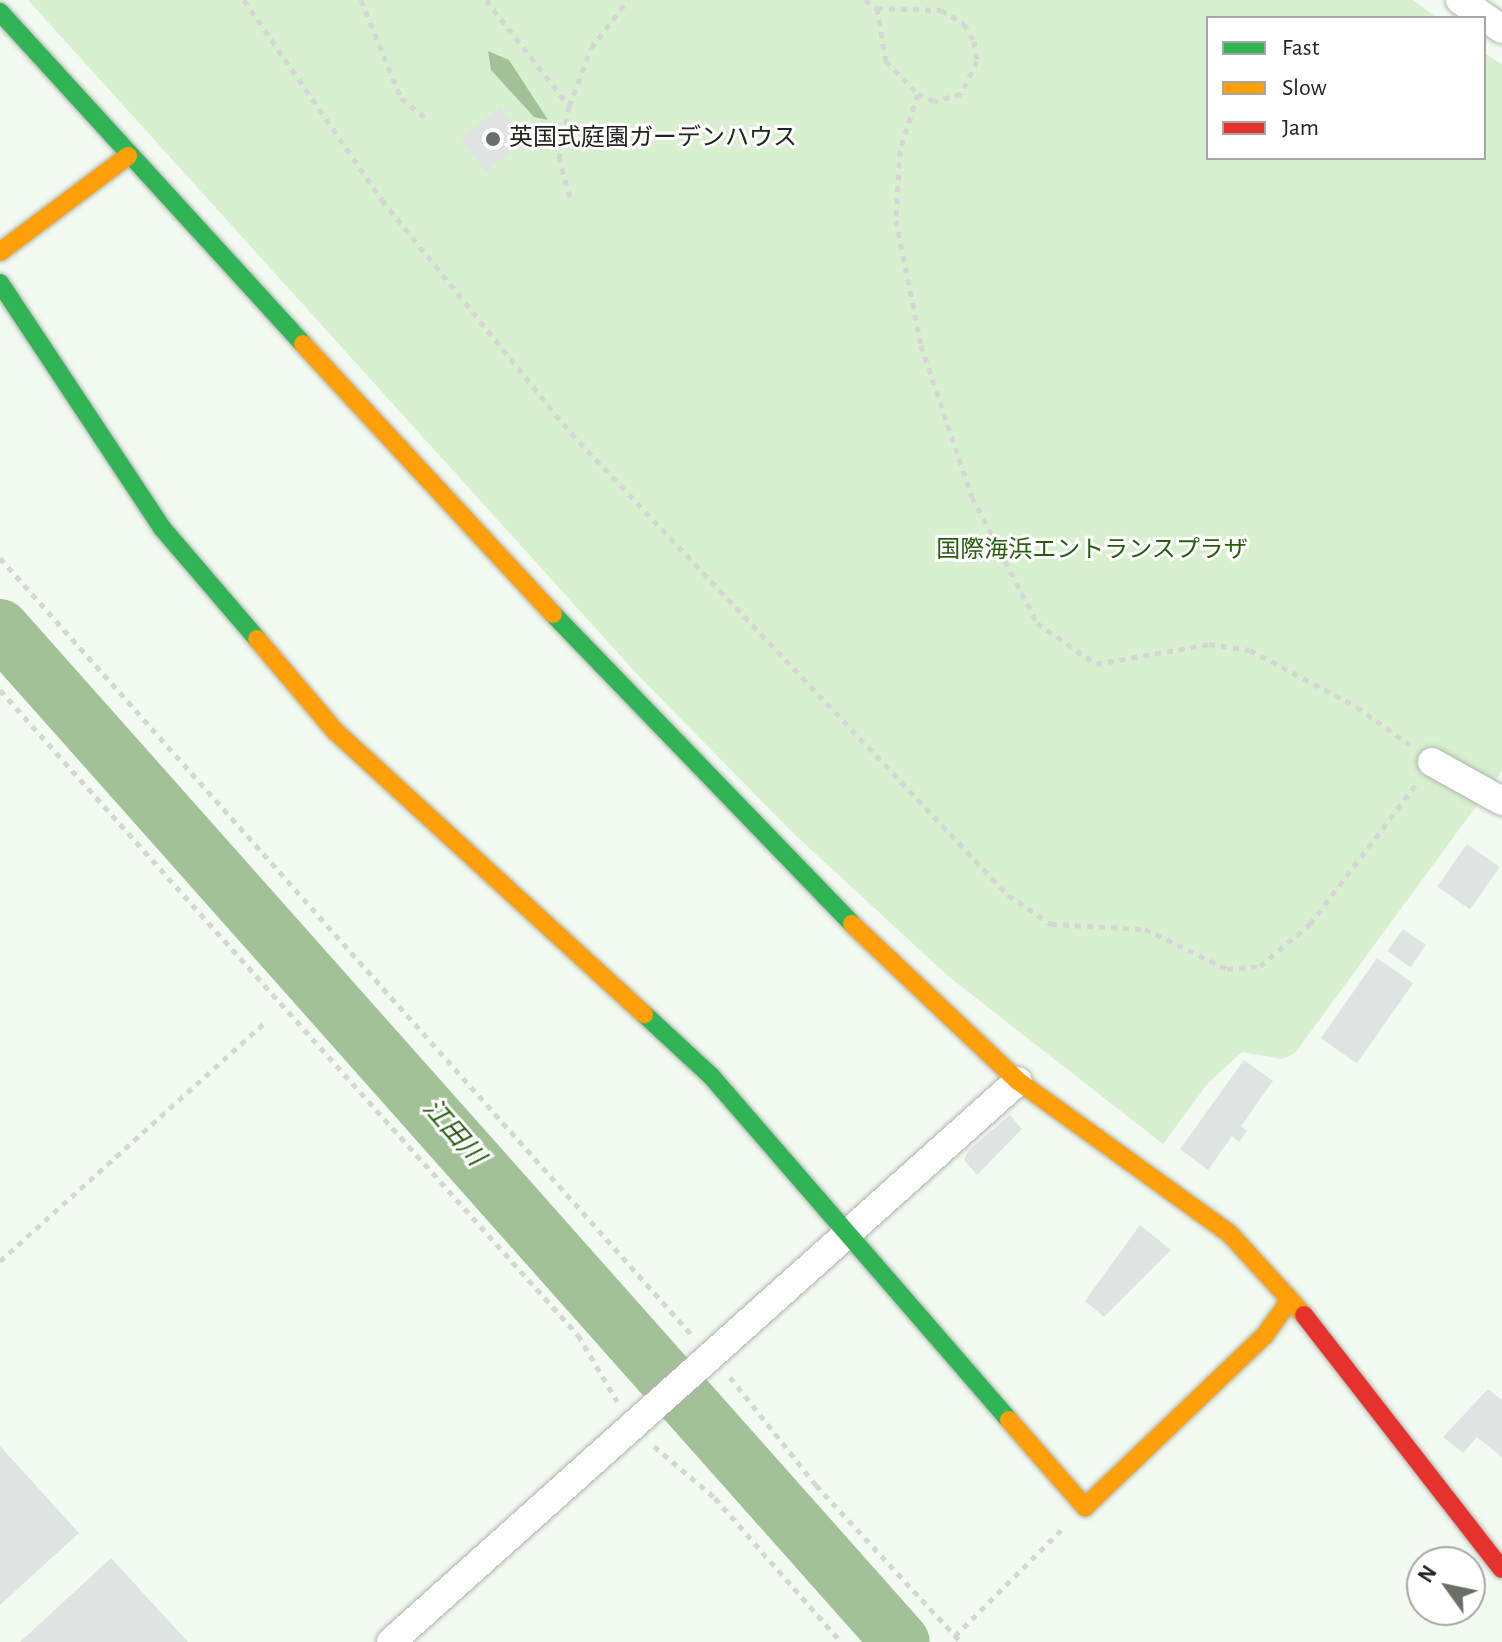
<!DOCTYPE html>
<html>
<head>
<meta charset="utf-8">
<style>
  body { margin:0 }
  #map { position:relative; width:1502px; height:1642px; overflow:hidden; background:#f3faf1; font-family:"Alegreya Sans","Noto Sans JP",sans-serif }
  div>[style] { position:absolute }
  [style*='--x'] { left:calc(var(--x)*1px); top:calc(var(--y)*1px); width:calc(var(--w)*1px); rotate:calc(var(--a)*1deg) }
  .green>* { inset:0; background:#d8efd0 }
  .water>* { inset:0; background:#a2c197 }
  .river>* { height:58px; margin:-29px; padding:0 29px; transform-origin:29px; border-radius:29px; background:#a2c197 }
  .building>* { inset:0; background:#dfe4e2; transform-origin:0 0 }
  .path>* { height:5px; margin-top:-2.5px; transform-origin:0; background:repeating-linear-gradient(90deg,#d5d7d5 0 6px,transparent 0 12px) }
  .roads { filter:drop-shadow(0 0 2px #afb4ad) drop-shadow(0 0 2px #afb4ad) }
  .street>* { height:28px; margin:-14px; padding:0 14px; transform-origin:14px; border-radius:14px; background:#fdfefd }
  .fast>* { height:18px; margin:-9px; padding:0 9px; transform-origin:9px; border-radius:9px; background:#30b455 }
  .slow>* { height:18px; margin:-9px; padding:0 9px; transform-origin:9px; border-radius:9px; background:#ff9f0a }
  .jam>* { height:18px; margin:-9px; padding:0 9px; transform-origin:9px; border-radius:9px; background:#e5322d }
  .dots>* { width:22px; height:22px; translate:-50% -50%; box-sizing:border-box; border:4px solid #fff; border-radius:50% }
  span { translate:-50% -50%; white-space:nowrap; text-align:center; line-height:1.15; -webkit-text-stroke:6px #fff; paint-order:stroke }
  .poi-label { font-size:24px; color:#20241e }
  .left { translate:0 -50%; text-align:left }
  .park-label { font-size:24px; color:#275d0d }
  .water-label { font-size:26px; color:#265c0b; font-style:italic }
  .legend { position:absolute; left:1206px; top:16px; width:280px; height:144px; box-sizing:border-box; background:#fff; border:2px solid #a6a7a5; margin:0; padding:10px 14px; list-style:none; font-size:24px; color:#20241e }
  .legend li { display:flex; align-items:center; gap:16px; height:40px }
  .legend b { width:40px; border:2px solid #a6a7a5 }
  .north { position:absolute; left:1406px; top:1546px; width:80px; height:80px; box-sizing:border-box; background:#fff; border:2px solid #a6a7a5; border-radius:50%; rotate:303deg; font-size:22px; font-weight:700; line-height:32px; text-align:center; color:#20241e }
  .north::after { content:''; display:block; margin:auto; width:28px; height:36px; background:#6a6f68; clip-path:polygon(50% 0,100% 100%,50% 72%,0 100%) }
</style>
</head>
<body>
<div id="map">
  <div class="green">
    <i style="clip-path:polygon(28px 0,1413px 0,1437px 18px,1208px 18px,1208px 158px,1484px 158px,1484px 53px,1502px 64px,1502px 771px,1295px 1053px,1282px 1059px,1242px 1052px,1208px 1083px,1163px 1144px,948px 976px,792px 832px,636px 673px)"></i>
  </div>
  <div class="water">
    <i style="clip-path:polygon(488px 51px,509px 60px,548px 120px,534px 117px,491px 70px)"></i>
  </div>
  <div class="river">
    <i style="--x:0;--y:628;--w:1356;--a:48.38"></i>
  </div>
  <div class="building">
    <i style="left:500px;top:107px;width:42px;height:51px;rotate:52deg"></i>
    <i style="left:1467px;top:844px;width:40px;height:52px;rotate:35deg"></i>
    <i style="left:1403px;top:929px;width:28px;height:27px;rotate:35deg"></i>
    <i style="left:1377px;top:958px;width:44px;height:98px;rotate:35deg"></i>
    <i style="clip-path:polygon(1244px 1060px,1273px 1081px,1241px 1126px,1247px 1131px,1239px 1142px,1232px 1136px,1208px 1170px,1180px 1149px)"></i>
    <i style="clip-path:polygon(1010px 1115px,1022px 1129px,977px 1175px,964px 1160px,969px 1150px)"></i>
    <i style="clip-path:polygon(1140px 1225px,1171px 1250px,1104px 1317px,1085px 1301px)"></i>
    <i style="clip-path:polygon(1488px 1389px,1502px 1400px,1502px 1457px,1477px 1437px,1463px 1453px,1443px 1437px)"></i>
    <i style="clip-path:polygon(0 1446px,79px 1533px,0 1605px)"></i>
    <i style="clip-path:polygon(111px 1558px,188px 1642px,20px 1642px)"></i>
  </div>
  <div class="path">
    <i style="--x:244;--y:0;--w:243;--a:55.4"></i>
    <i style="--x:382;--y:200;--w:300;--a:51"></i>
    <i style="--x:571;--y:433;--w:636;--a:46.59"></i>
    <i style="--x:1008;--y:895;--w:52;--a:34"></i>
    <i style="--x:1051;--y:924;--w:94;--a:3"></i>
    <i style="--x:1145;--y:929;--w:91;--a:26"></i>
    <i style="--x:1227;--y:969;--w:33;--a:-5"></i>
    <i style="--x:1260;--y:966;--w:65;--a:-40"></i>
    <i style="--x:1310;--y:924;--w:177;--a:-52.8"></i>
    <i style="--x:361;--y:0;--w:106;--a:67.8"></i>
    <i style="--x:401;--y:98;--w:36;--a:39"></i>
    <i style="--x:486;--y:0;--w:135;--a:51.9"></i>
    <i style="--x:865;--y:0;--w:14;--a:34"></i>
    <i style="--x:877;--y:8;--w:54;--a:80.4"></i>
    <i style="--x:886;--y:61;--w:46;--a:45.9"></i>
    <i style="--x:918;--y:94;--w:59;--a:107.8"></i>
    <i style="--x:900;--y:150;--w:70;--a:93.3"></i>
    <i style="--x:896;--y:220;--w:127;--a:78.7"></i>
    <i style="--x:921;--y:345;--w:160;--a:71.5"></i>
    <i style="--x:972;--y:497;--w:142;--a:62.7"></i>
    <i style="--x:1037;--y:623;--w:72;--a:34.8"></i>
    <i style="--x:1096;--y:664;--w:115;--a:-10"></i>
    <i style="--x:1209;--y:644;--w:41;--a:8.3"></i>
    <i style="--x:1250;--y:650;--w:121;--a:28"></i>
    <i style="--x:1357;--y:707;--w:65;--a:35.6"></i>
    <i style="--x:877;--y:8;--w:64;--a:1.8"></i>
    <i style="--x:941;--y:10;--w:27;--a:31"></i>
    <i style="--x:964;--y:24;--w:20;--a:60"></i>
    <i style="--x:974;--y:41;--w:20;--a:81"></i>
    <i style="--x:977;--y:61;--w:37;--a:116"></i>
    <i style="--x:961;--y:94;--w:28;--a:165"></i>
    <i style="--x:934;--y:101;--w:17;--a:-156"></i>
    <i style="--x:570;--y:197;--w:40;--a:-106"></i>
    <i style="--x:559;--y:159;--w:54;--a:-79.3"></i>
    <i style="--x:569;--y:106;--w:62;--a:-69.2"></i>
    <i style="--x:591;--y:48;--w:61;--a:-52.4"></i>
    <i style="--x:0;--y:558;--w:1039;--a:48.32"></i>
    <i style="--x:0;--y:690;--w:866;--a:48.14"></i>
    <i style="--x:578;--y:1335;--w:77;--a:59.4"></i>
    <i style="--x:0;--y:1261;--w:354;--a:-42"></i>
    <i style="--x:730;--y:1377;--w:138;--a:51.5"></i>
    <i style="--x:816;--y:1485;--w:214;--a:47.3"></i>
    <i style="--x:654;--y:1446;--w:80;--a:40.4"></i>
    <i style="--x:715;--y:1498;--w:191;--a:48.8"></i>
    <i style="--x:955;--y:1636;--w:151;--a:-45"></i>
  </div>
  <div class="roads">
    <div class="street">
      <i style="--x:1460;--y:0;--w:51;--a:34.6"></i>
      <i style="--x:1432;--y:762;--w:80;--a:29.1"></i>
      <i style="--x:391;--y:1642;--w:841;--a:-41.82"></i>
    </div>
    <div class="fast">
      <i style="--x:0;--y:12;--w:449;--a:47.6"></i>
      <i style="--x:0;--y:283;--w:294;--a:56.5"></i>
      <i style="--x:162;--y:528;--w:146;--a:49.4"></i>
      <i style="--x:553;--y:614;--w:431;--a:46"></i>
      <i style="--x:644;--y:1014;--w:91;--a:42.8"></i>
      <i style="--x:711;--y:1076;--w:455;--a:49.1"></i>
    </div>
    <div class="slow">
      <i style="--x:0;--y:252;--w:160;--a:-36.9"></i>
      <i style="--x:303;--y:344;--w:368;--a:47.2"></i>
      <i style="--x:257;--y:639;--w:122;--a:49.7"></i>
      <i style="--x:336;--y:732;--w:418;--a:42.5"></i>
      <i style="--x:852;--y:924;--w:228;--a:43.4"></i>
      <i style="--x:1018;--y:1081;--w:260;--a:35.8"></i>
      <i style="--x:1229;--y:1233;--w:111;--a:47.6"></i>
      <i style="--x:1009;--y:1420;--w:116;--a:48.9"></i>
      <i style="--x:1085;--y:1507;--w:249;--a:-43.7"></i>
      <i style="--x:1265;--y:1335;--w:43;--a:-54.5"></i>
    </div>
    <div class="jam">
      <i style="--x:1304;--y:1315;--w:322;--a:52.1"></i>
    </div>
  </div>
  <div class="dots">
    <i style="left:493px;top:139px;background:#6a6f68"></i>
  </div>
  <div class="poi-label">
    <span class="left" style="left:509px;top:139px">英国式庭園ガーデンハウス</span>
  </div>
  <div class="park-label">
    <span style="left:1092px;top:551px">国際海浜エントランスプラザ</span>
  </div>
  <div class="water-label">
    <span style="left:453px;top:1133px;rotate:49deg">江田川</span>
  </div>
  <ul class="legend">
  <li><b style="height:10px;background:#30b455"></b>Fast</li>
  <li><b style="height:10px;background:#ff9f0a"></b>Slow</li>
  <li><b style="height:10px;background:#e5322d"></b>Jam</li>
  </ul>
  <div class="north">N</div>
</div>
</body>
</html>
